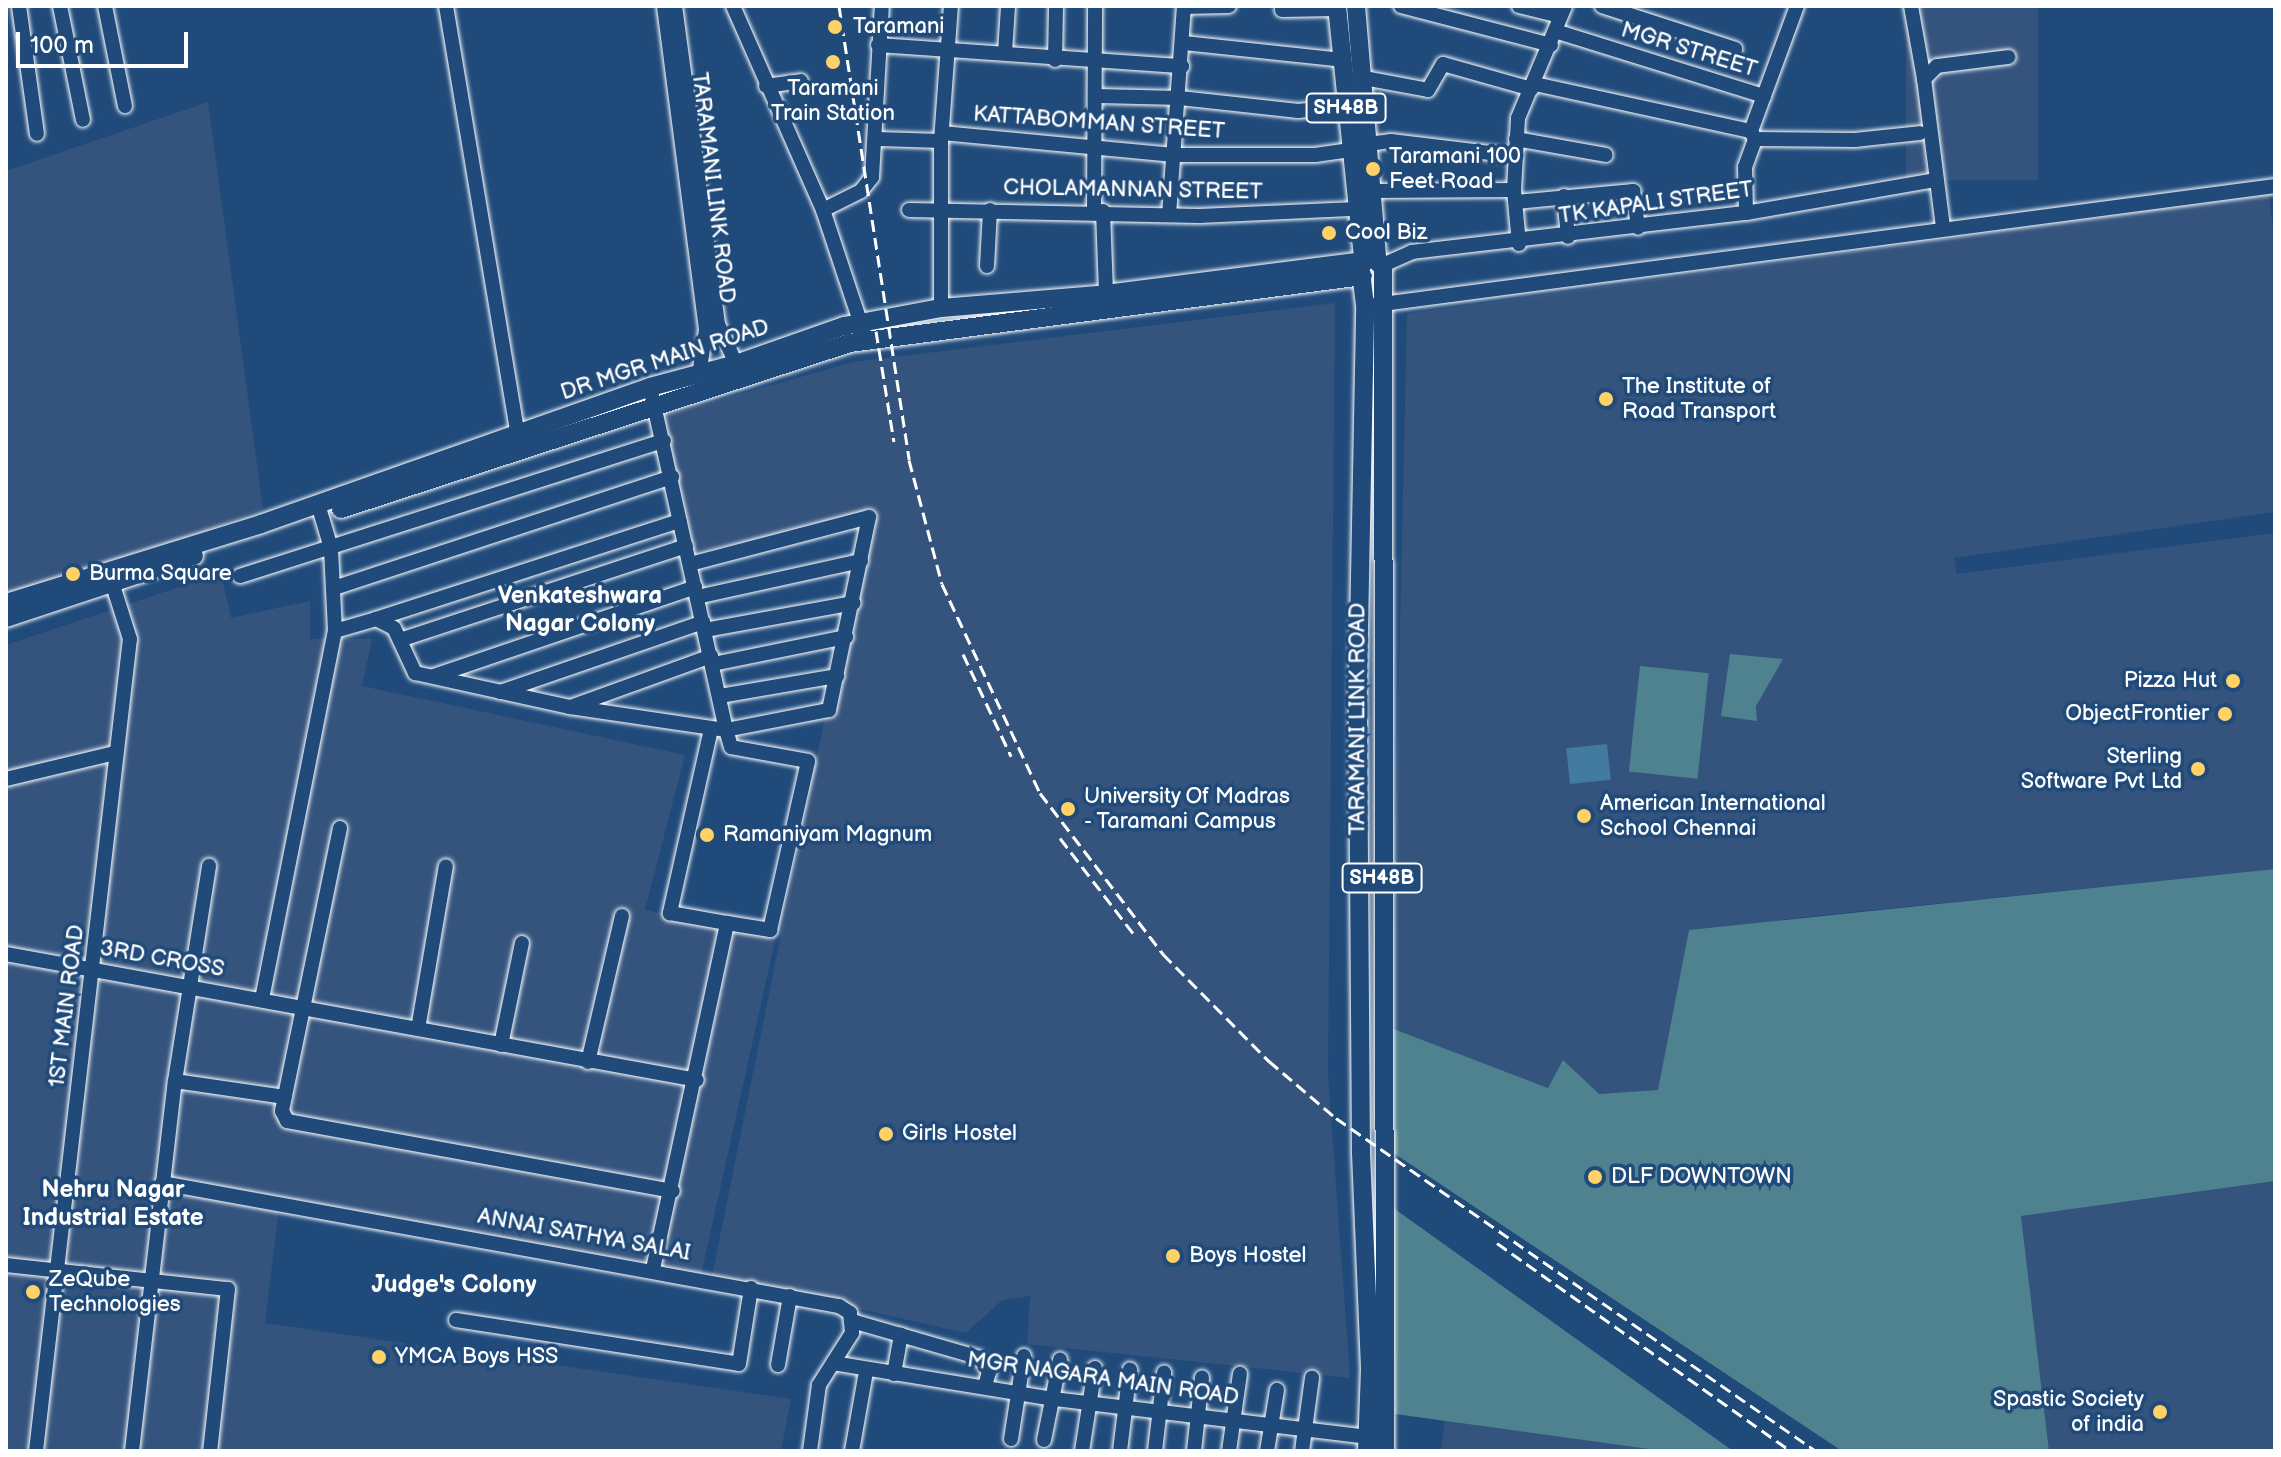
<!DOCTYPE html>
<html>
<head>
<meta charset="utf-8">
<style>
  body { margin:0 }
  #map { position:relative; width:2281px; height:1457px; overflow:hidden; background:#1f4a7a; font-family:"Balsamiq Sans",sans-serif }
  div>[style] { position:absolute }
  [style*='--x'] { left:calc(var(--x)*1px); top:calc(var(--y)*1px); width:calc(var(--w)*1px); rotate:calc(var(--a)*1deg) }
  .built>* { inset:0; background:#34547e; transform-origin:0 0 }
  .green>* { inset:0; background:#4e828f; transform-origin:0 0 }
  .water>* { inset:0; background:#437a9f; transform-origin:0 0 }
  .roads { filter:drop-shadow(0 0 2px #fff) drop-shadow(0 0 2px #fff) }
  .minor>* { height:14px; margin:-7px; padding:0 7px; transform-origin:7px; border-radius:7px; background:#1f4a7a }
  .major>* { height:18px; margin:-9px; padding:0 9px; transform-origin:9px; border-radius:9px; background:#1f4a7a }
  .rail>* { height:3px; margin-top:-1.5px; transform-origin:0; background:repeating-linear-gradient(90deg,#fff 0 12px,transparent 0 18px) }
  .dots>* { width:22px; height:22px; translate:-50% -50%; box-sizing:border-box; border:4px solid #1f4a7a; border-radius:50% }
  span { translate:-50% -50%; white-space:nowrap; text-align:center; line-height:1.15; -webkit-text-stroke:7px #1f4a7a; paint-order:stroke }
  .shield-label span { padding:2px 6px; background:#1f4a7a; border:2px solid; border-radius:6px; -webkit-text-stroke-width:0 }
  .shield-label { font-size:20px; color:#fff; font-weight:700 }
  .poi-label { font-size:22px; color:#fff }
  .left { translate:0 -50%; text-align:left }
  .right { translate:-100% -50%; text-align:right }
  .street-label { font-size:22px; color:#fff }
  .neighbourhood-label { font-size:24px; color:#fff; font-weight:700 }
  .frame { position:absolute; inset:0; border:8px solid #fff; pointer-events:none }
  .scale { position:absolute; left:16px; top:32px; width:172px; height:36px; box-sizing:border-box; border:4px solid #fff; border-top:0; padding-left:10px; font-size:24px; line-height:28px; white-space:nowrap; color:#fff; -webkit-text-stroke:6px #1f4a7a; paint-order:stroke }
</style>
</head>
<body>
<div id="map">
  <div class="built">
    <i style="left:1906px;top:6px;width:132px;height:174px"></i>
    <i style="clip-path:polygon(208px 102px,263px 509px,6px 604px,6px 171px)"></i>
    <i style="clip-path:polygon(2269px 194px,2275px 250px,2275px 512px,1954px 558px,1957px 574px,2275px 533px,2275px 869px,1785px 919px,1659px 1090px,1599px 1094px,1549px 1088px,1391px 1028px,1407px 314px)"></i>
    <i style="clip-path:polygon(1335px 303px,1328px 1073px,1350px 1378px,1027px 1344px,1030px 1296px,1002px 1300px,966px 1333px,712px 1276px,865px 519px,686px 553px,660px 417px,853px 362px)"></i>
    <i style="clip-path:polygon(221px 573px,231px 618px,310px 601px,310px 639px,372px 639px,362px 686px,685px 755px,645px 910px,776px 936px,701px 1275px,279px 1208px,265px 1323px,791px 1399px,781px 1451px,6px 1451px,6px 645px)"></i>
    <i style="clip-path:polygon(2275px 1181px,2275px 1451px,2049px 1451px,2021px 1216px)"></i>
    <i style="clip-path:polygon(1445px 1420px,1663px 1451px,1441px 1451px)"></i>
  </div>
  <div class="green">
    <i style="clip-path:polygon(1730px 654px,1783px 659px,1756px 706px,1757px 721px,1721px 716px)"></i>
    <i style="left:1640px;top:666px;width:69px;height:106px;rotate:6deg"></i>
    <i style="clip-path:polygon(2275px 869px,2275px 1181px,2021px 1216px,2049px 1451px,1842px 1451px,1392px 1152px,1391px 1028px,1548px 1088px,1563px 1060px,1599px 1094px,1658px 1090px,1689px 930px)"></i>
    <i style="clip-path:polygon(1392px 1207px,1733px 1451px,1663px 1451px,1395px 1414px)"></i>
  </div>
  <div class="water">
    <i style="left:1607px;top:744px;width:36px;height:41px;rotate:84deg"></i>
  </div>
  <div class="roads">
    <div class="minor">
      <i style="--x:19;--y:6;--w:129;--a:82"></i>
      <i style="--x:60;--y:6;--w:116;--a:78.6"></i>
      <i style="--x:105;--y:6;--w:102;--a:78.7"></i>
      <i style="--x:446;--y:6;--w:434;--a:80.5"></i>
      <i style="--x:664;--y:6;--w:327;--a:82.6"></i>
      <i style="--x:706;--y:330;--w:46;--a:98.8"></i>
      <i style="--x:675;--y:6;--w:321;--a:82.3"></i>
      <i style="--x:718;--y:324;--w:44;--a:65.8"></i>
      <i style="--x:733;--y:6;--w:223;--a:66.2"></i>
      <i style="--x:823;--y:210;--w:130;--a:71.6"></i>
      <i style="--x:1401;--y:6;--w:155;--a:14.6"></i>
      <i style="--x:1519;--y:6;--w:42;--a:13.7"></i>
      <i style="--x:1602;--y:6;--w:140;--a:17.9"></i>
      <i style="--x:1911;--y:6;--w:74;--a:79.9"></i>
      <i style="--x:1184;--y:7;--w:45;--a:-1.3"></i>
      <i style="--x:1282;--y:10;--w:55;--a:-1"></i>
      <i style="--x:1555;--y:31;--w:219;--a:17.3"></i>
      <i style="--x:1184;--y:43;--w:159;--a:6.1"></i>
      <i style="--x:878;--y:45;--w:305;--a:4"></i>
      <i style="--x:1005;--y:53;--w:47;--a:-86.3"></i>
      <i style="--x:1055;--y:60;--w:54;--a:-88.9"></i>
      <i style="--x:1364;--y:78;--w:65;--a:10.6"></i>
      <i style="--x:1428;--y:90;--w:30;--a:-60"></i>
      <i style="--x:1443;--y:64;--w:92;--a:15.7"></i>
      <i style="--x:1535;--y:84;--w:221;--a:12.3"></i>
      <i style="--x:766;--y:86;--w:35;--a:-8"></i>
      <i style="--x:1098;--y:96;--w:82;--a:1.4"></i>
      <i style="--x:1180;--y:98;--w:119;--a:6.3"></i>
      <i style="--x:1298;--y:111;--w:48;--a:-5.9"></i>
      <i style="--x:942;--y:133;--w:233;--a:5.4"></i>
      <i style="--x:1174;--y:155;--w:141;--a:0"></i>
      <i style="--x:1315;--y:155;--w:34;--a:-8"></i>
      <i style="--x:878;--y:139;--w:63;--a:1.8"></i>
      <i style="--x:1516;--y:139;--w:91;--a:10.1"></i>
      <i style="--x:1755;--y:139;--w:100;--a:0.6"></i>
      <i style="--x:1855;--y:140;--w:65;--a:-6.1"></i>
      <i style="--x:1369;--y:144;--w:22;--a:-8"></i>
      <i style="--x:1391;--y:141;--w:125;--a:6.9"></i>
      <i style="--x:1374;--y:191;--w:140;--a:-0.4"></i>
      <i style="--x:1564;--y:196;--w:41;--a:84.4"></i>
      <i style="--x:1516;--y:202;--w:118;--a:-5.4"></i>
      <i style="--x:1633;--y:191;--w:37;--a:82"></i>
      <i style="--x:823;--y:210;--w:42;--a:-26.6"></i>
      <i style="--x:861;--y:191;--w:18;--a:-52"></i>
      <i style="--x:872;--y:177;--w:171;--a:-86.7"></i>
      <i style="--x:909;--y:210;--w:290;--a:1.2"></i>
      <i style="--x:1199;--y:216;--w:157;--a:-2.6"></i>
      <i style="--x:1103;--y:211;--w:83;--a:87.9"></i>
      <i style="--x:1094;--y:212;--w:206;--a:-89.7"></i>
      <i style="--x:1746;--y:213;--w:46;--a:-91.2"></i>
      <i style="--x:1745;--y:167;--w:30;--a:-70"></i>
      <i style="--x:1755;--y:139;--w:9;--a:-117"></i>
      <i style="--x:1751;--y:131;--w:133;--a:-69.8"></i>
      <i style="--x:1169;--y:215;--w:210;--a:-85.9"></i>
      <i style="--x:1943;--y:227;--w:149;--a:-97.3"></i>
      <i style="--x:1924;--y:79;--w:18;--a:-45"></i>
      <i style="--x:1937;--y:66;--w:72;--a:-7.2"></i>
      <i style="--x:1519;--y:244;--w:54;--a:-95.3"></i>
      <i style="--x:1514;--y:190;--w:72;--a:-86.8"></i>
      <i style="--x:1518;--y:118;--w:121;--a:-67.2"></i>
      <i style="--x:1383;--y:265;--w:32;--a:-24"></i>
      <i style="--x:1412;--y:252;--w:336;--a:-6.7"></i>
      <i style="--x:1746;--y:213;--w:193;--a:-9.9"></i>
      <i style="--x:987;--y:266;--w:56;--a:-86.9"></i>
      <i style="--x:1375;--y:305;--w:908;--a:-7.53"></i>
      <i style="--x:941;--y:308;--w:167;--a:-90"></i>
      <i style="--x:941;--y:141;--w:135;--a:-85.8"></i>
      <i style="--x:240;--y:576;--w:445;--a:-17.7"></i>
      <i style="--x:334;--y:588;--w:356;--a:-18.2"></i>
      <i style="--x:697;--y:597;--w:168;--a:-12.4"></i>
      <i style="--x:376;--y:619;--w:319;--a:-17.9"></i>
      <i style="--x:705;--y:630;--w:151;--a:-10.3"></i>
      <i style="--x:335;--y:631;--w:43;--a:-16.3"></i>
      <i style="--x:376;--y:619;--w:20;--a:27"></i>
      <i style="--x:394;--y:628;--w:50;--a:65"></i>
      <i style="--x:415;--y:673;--w:159;--a:12.4"></i>
      <i style="--x:570;--y:707;--w:158;--a:8.4"></i>
      <i style="--x:726;--y:730;--w:351;--a:-102.5"></i>
      <i style="--x:400;--y:640;--w:301;--a:-18.2"></i>
      <i style="--x:713;--y:664;--w:136;--a:-11.5"></i>
      <i style="--x:434;--y:676;--w:276;--a:-18.8"></i>
      <i style="--x:500;--y:692;--w:215;--a:-19"></i>
      <i style="--x:720;--y:696;--w:119;--a:-9.7"></i>
      <i style="--x:573;--y:706;--w:147;--a:-19.9"></i>
      <i style="--x:711;--y:729;--w:189;--a:102.6"></i>
      <i style="--x:670;--y:913;--w:58;--a:10"></i>
      <i style="--x:6;--y:779;--w:112;--a:-13.4"></i>
      <i style="--x:340;--y:828;--w:289;--a:101.6"></i>
      <i style="--x:282;--y:1111;--w:11;--a:63"></i>
      <i style="--x:287;--y:1121;--w:392;--a:10.3"></i>
      <i style="--x:6;--y:954;--w:702;--a:10.33"></i>
      <i style="--x:262;--y:999;--w:375;--a:-78.8"></i>
      <i style="--x:335;--y:631;--w:83;--a:-92.8"></i>
      <i style="--x:331;--y:548;--w:46;--a:-106.5"></i>
      <i style="--x:418;--y:1029;--w:165;--a:-80.3"></i>
      <i style="--x:501;--y:1045;--w:104;--a:-78.4"></i>
      <i style="--x:588;--y:1062;--w:150;--a:-76.9"></i>
      <i style="--x:175;--y:1081;--w:111;--a:8.3"></i>
      <i style="--x:162;--y:1183;--w:688;--a:10.3"></i>
      <i style="--x:839;--y:1306;--w:13;--a:32"></i>
      <i style="--x:850;--y:1313;--w:20;--a:84"></i>
      <i style="--x:852;--y:1333;--w:62;--a:122.4"></i>
      <i style="--x:819;--y:1385;--w:67;--a:97.8"></i>
      <i style="--x:6;--y:1265;--w:223;--a:6.2"></i>
      <i style="--x:228;--y:1289;--w:163;--a:96.3"></i>
      <i style="--x:653;--y:1269;--w:354;--a:-77.9"></i>
      <i style="--x:727;--y:923;--w:44;--a:9.2"></i>
      <i style="--x:770;--y:930;--w:173;--a:-77.3"></i>
      <i style="--x:808;--y:761;--w:78;--a:-169.7"></i>
      <i style="--x:731;--y:747;--w:18;--a:-106"></i>
      <i style="--x:726;--y:730;--w:105;--a:-11"></i>
      <i style="--x:829;--y:710;--w:197;--a:-78.3"></i>
      <i style="--x:869;--y:517;--w:185;--a:165.3"></i>
      <i style="--x:456;--y:1320;--w:286;--a:8.8"></i>
      <i style="--x:739;--y:1364;--w:77;--a:-81"></i>
      <i style="--x:852;--y:1321;--w:133;--a:16.1"></i>
      <i style="--x:980;--y:1358;--w:17;--a:57"></i>
      <i style="--x:989;--y:1372;--w:15;--a:106"></i>
      <i style="--x:833;--y:1363;--w:224;--a:9.3"></i>
      <i style="--x:1054;--y:1399;--w:316;--a:6.9"></i>
      <i style="--x:778;--y:1365;--w:70;--a:-80.1"></i>
      <i style="--x:894;--y:1374;--w:40;--a:-80"></i>
      <i style="--x:1011;--y:1439;--w:84;--a:-81.1"></i>
      <i style="--x:1044;--y:1440;--w:82;--a:-78.7"></i>
      <i style="--x:36;--y:1451;--w:817;--a:-83.4"></i>
      <i style="--x:130;--y:639;--w:66;--a:-107.6"></i>
      <i style="--x:132;--y:1451;--w:372;--a:-83.4"></i>
      <i style="--x:175;--y:1081;--w:218;--a:-81"></i>
      <i style="--x:852;--y:1451;--w:80;--a:-80"></i>
      <i style="--x:1082;--y:1451;--w:84;--a:-81.1"></i>
      <i style="--x:1120;--y:1451;--w:82;--a:-83"></i>
      <i style="--x:1155;--y:1451;--w:79;--a:-83.4"></i>
      <i style="--x:1194;--y:1451;--w:74;--a:-83.8"></i>
      <i style="--x:1229;--y:1451;--w:78;--a:-81.9"></i>
      <i style="--x:1267;--y:1451;--w:62;--a:-80.7"></i>
      <i style="--x:1302;--y:1451;--w:74;--a:-82.2"></i>
    </div>
    <div class="major">
      <i style="--x:1337;--y:6;--w:253;--a:84.1"></i>
      <i style="--x:1356;--y:6;--w:252;--a:85.2"></i>
      <i style="--x:341;--y:509;--w:535;--a:-18.06"></i>
      <i style="--x:850;--y:343;--w:517;--a:-7.44"></i>
      <i style="--x:6;--y:603;--w:267;--a:-17.2"></i>
      <i style="--x:261;--y:524;--w:412;--a:-19.4"></i>
      <i style="--x:650;--y:387;--w:89;--a:-15"></i>
      <i style="--x:736;--y:364;--w:114;--a:-19.4"></i>
      <i style="--x:844;--y:326;--w:99;--a:-10.5"></i>
      <i style="--x:941;--y:308;--w:166;--a:-4.8"></i>
      <i style="--x:1106;--y:294;--w:258;--a:-7.3"></i>
      <i style="--x:6;--y:618;--w:198;--a:-18.3"></i>
      <i style="--x:1367;--y:1451;--w:83;--a:-87.9"></i>
      <i style="--x:1370;--y:1368;--w:216;--a:-92.4"></i>
      <i style="--x:1361;--y:1152;--w:470;--a:-90.4"></i>
      <i style="--x:1358;--y:682;--w:377;--a:-88.9"></i>
      <i style="--x:1365;--y:305;--w:38;--a:-97"></i>
      <i style="--x:1360;--y:267;--w:16;--a:-47"></i>
      <i style="--x:1371;--y:255;--w:18;--a:47"></i>
      <i style="--x:1383;--y:268;--w:1183;--a:89.9"></i>
    </div>
  </div>
  <div class="rail">
    <i style="--x:839;--y:6;--w:459;--a:81.2"></i>
    <i style="--x:909;--y:460;--w:128;--a:75.1"></i>
    <i style="--x:942;--y:584;--w:231;--a:64.9"></i>
    <i style="--x:1040;--y:793;--w:203;--a:52.6"></i>
    <i style="--x:1163;--y:954;--w:151;--a:45.3"></i>
    <i style="--x:1269;--y:1061;--w:88;--a:40.4"></i>
    <i style="--x:1336;--y:1118;--w:584;--a:34.75"></i>
    <i style="--x:876;--y:331;--w:112;--a:80.8"></i>
    <i style="--x:963;--y:654;--w:113;--a:64.8"></i>
    <i style="--x:1060;--y:838;--w:120;--a:52.5"></i>
    <i style="--x:1497;--y:1243;--w:360;--a:35.3"></i>
  </div>
  <div class="dots">
    <i style="left:835px;top:27px;background:#ffd166"></i>
    <i style="left:833px;top:62px;background:#ffd166"></i>
    <i style="left:1373px;top:169px;background:#ffd166"></i>
    <i style="left:1329px;top:233px;background:#ffd166"></i>
    <i style="left:1606px;top:399px;background:#ffd166"></i>
    <i style="left:73px;top:574px;background:#ffd166"></i>
    <i style="left:2233px;top:681px;background:#ffd166"></i>
    <i style="left:2225px;top:714px;background:#ffd166"></i>
    <i style="left:2198px;top:769px;background:#ffd166"></i>
    <i style="left:1068px;top:809px;background:#ffd166"></i>
    <i style="left:1584px;top:816px;background:#ffd166"></i>
    <i style="left:707px;top:835px;background:#ffd166"></i>
    <i style="left:886px;top:1134px;background:#ffd166"></i>
    <i style="left:1595px;top:1177px;background:#ffd166"></i>
    <i style="left:1173px;top:1256px;background:#ffd166"></i>
    <i style="left:33px;top:1292px;background:#ffd166"></i>
    <i style="left:379px;top:1357px;background:#ffd166"></i>
    <i style="left:2160px;top:1412px;background:#ffd166"></i>
  </div>
  <div class="shield-label">
    <span style="left:1346px;top:108px">SH48B</span>
    <span style="left:1382px;top:878px">SH48B</span>
  </div>
  <div class="poi-label">
    <span class="left" style="left:853px;top:27px">Taramani</span>
    <span style="left:833px;top:101px">Taramani<br>Train Station</span>
    <span class="left" style="left:1389px;top:169px">Taramani 100<br>Feet Road</span>
    <span class="left" style="left:1345px;top:233px">Cool Biz</span>
    <span class="left" style="left:1622px;top:399px">The Institute of<br>Road Transport</span>
    <span class="left" style="left:89px;top:574px">Burma Square</span>
    <span class="right" style="left:2217px;top:681px">Pizza Hut</span>
    <span class="right" style="left:2209px;top:714px">ObjectFrontier</span>
    <span class="right" style="left:2182px;top:769px">Sterling<br>Software Pvt Ltd</span>
    <span class="left" style="left:1084px;top:809px">University Of Madras<br>- Taramani Campus</span>
    <span class="left" style="left:1600px;top:816px">American International<br>School Chennai</span>
    <span class="left" style="left:723px;top:835px">Ramaniyam Magnum</span>
    <span class="left" style="left:902px;top:1134px">Girls Hostel</span>
    <span class="left" style="left:1611px;top:1177px">DLF DOWNTOWN</span>
    <span class="left" style="left:1189px;top:1256px">Boys Hostel</span>
    <span class="left" style="left:49px;top:1292px">ZeQube<br>Technologies</span>
    <span class="left" style="left:395px;top:1357px">YMCA Boys HSS</span>
    <span class="right" style="left:2144px;top:1412px">Spastic Society<br>of india</span>
  </div>
  <div class="street-label">
    <span style="left:1689px;top:50px;rotate:17deg">MGR STREET</span>
    <span style="left:1099px;top:123px;rotate:4deg">KATTABOMMAN STREET</span>
    <span style="left:713px;top:188px;rotate:83deg">TARAMANI LINK ROAD</span>
    <span style="left:1133px;top:190px;rotate:1deg">CHOLAMANNAN STREET</span>
    <span style="left:1656px;top:203px;rotate:-8deg">TK KAPALI STREET</span>
    <span style="left:665px;top:360px;rotate:-18deg">DR MGR MAIN ROAD</span>
    <span style="left:1358px;top:719px;rotate:-90deg">TARAMANI LINK ROAD</span>
    <span style="left:162px;top:959px;rotate:10deg">3RD CROSS</span>
    <span style="left:67px;top:1006px;rotate:-83deg">1ST MAIN ROAD</span>
    <span style="left:584px;top:1235px;rotate:10deg">ANNAI SATHYA SALAI</span>
    <span style="left:1103px;top:1379px;rotate:8deg">MGR NAGARA MAIN ROAD</span>
  </div>
  <div class="neighbourhood-label">
    <span style="left:580px;top:610px">Venkateshwara<br>Nagar Colony</span>
    <span style="left:113px;top:1204px">Nehru Nagar<br>Industrial Estate</span>
    <span style="left:454px;top:1285px">Judge's Colony</span>
  </div>
  <div class="frame"></div>
  <div class="scale">100 m</div>
</div>
</body>
</html>
